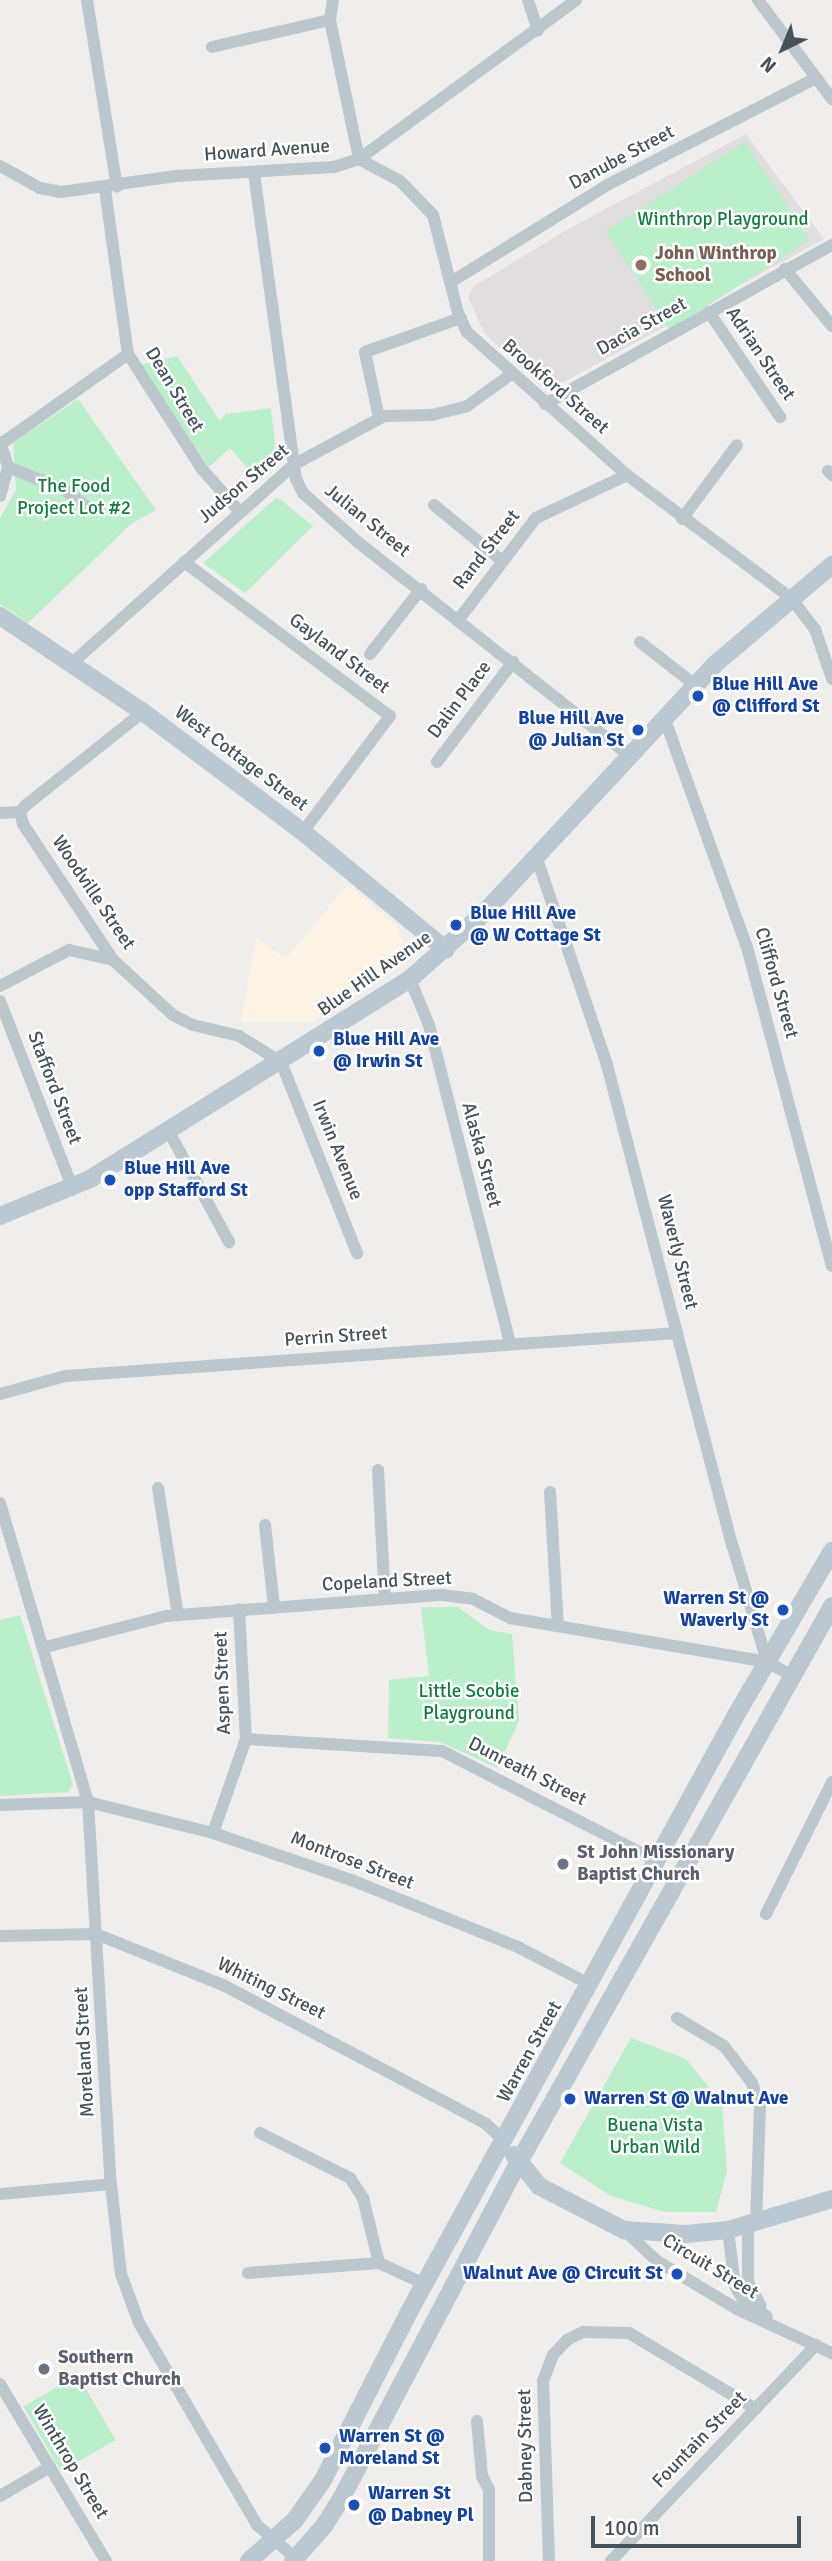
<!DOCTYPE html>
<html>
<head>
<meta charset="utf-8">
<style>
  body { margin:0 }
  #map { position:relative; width:832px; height:2561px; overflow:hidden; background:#f0eded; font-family:Signika,sans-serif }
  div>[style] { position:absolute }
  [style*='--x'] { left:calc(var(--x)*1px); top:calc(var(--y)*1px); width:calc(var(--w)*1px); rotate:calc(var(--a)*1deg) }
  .commercial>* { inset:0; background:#fcf3e5 }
  .education>* { inset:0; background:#e1dedf }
  .green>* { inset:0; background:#bbeecb; transform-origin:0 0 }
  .street>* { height:12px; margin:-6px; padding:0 6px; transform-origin:6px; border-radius:6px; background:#bbc6cd }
  .secondary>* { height:18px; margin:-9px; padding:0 9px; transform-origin:9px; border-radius:9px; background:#bbc7d1 }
  .dots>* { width:19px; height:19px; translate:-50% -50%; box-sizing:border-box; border:4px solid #fff; border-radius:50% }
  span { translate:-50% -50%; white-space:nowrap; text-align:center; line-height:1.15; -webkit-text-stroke:5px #fff; paint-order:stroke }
  .street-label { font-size:19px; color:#45525b }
  .park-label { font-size:19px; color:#177b41 }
  .education-label { font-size:19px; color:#785e54; font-weight:700 }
  .left { translate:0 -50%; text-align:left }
  .transit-label { font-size:19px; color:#164399; font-weight:700 }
  .right { translate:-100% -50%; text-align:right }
  .worship-label { font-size:19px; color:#5b616d; font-weight:700 }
  .north { position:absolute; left:748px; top:14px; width:70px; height:70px; -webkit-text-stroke:5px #fff; paint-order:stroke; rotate:223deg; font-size:19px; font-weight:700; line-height:28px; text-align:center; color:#45525b }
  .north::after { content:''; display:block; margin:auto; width:24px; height:32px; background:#45525b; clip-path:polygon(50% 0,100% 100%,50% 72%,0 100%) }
  .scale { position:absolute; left:591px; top:2516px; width:210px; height:32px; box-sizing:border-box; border:4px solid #45525b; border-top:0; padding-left:9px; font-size:21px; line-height:24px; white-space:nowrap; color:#45525b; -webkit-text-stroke:5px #fff; paint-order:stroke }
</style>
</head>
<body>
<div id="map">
  <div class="commercial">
    <i style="clip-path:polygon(348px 884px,396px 926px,411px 957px,312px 1022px,241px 1022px,256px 938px,286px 959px)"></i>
  </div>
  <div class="education">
    <i style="clip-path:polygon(746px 134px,824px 239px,553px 388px,540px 385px,484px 333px,468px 297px,474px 286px,568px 229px)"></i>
  </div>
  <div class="green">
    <i style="left:745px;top:141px;width:118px;height:166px;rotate:57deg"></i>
    <i style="clip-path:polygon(177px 356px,220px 421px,226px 414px,271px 408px,277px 463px,259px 481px,230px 448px,209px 467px,141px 365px)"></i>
    <i style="clip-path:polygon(78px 399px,156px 510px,131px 524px,28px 623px,0 604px,0 518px,16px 490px,13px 443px)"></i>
    <i style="clip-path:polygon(277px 497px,313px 526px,245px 593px,203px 563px)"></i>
    <i style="clip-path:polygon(421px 1607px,458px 1607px,489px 1630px,512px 1634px,519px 1721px,497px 1768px,440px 1742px,388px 1738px,389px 1680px,429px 1676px)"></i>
    <i style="clip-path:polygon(20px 1615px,73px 1785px,68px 1792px,0 1796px,0 1620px)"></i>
    <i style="clip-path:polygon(631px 2038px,686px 2059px,722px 2104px,727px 2171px,716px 2212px,665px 2212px,611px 2196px,560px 2163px)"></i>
    <i style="left:78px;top:2375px;width:75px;height:63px;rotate:60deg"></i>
  </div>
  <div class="street">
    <i style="--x:87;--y:0;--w:189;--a:80.9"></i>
    <i style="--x:333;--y:0;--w:20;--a:99"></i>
    <i style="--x:330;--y:20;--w:142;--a:78.2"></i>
    <i style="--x:359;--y:159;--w:47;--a:28.2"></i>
    <i style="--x:400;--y:181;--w:47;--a:45.9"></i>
    <i style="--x:433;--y:215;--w:101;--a:75.7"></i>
    <i style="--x:458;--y:313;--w:21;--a:65"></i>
    <i style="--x:467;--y:332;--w:215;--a:41.8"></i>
    <i style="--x:627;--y:475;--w:206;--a:36.9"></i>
    <i style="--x:792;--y:599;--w:38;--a:53"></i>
    <i style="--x:815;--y:629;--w:53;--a:71.2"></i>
    <i style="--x:528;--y:0;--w:32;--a:72"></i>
    <i style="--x:758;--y:0;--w:124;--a:53.2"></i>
    <i style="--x:212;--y:47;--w:121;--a:-12.9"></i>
    <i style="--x:0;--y:166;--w:46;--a:28.8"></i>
    <i style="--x:40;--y:188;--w:21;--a:11"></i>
    <i style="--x:61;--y:192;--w:116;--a:-7.9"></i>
    <i style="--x:176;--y:176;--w:158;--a:-3.3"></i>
    <i style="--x:334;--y:167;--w:26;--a:-18"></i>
    <i style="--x:359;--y:159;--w:269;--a:-36.2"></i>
    <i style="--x:254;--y:173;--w:309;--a:82.2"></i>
    <i style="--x:296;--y:479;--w:16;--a:63"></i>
    <i style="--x:303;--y:493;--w:75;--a:41.8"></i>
    <i style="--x:359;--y:543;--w:342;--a:38.2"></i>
    <i style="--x:105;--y:189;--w:167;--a:82.1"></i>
    <i style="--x:128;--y:354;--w:137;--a:57.2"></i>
    <i style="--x:202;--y:469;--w:55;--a:48.7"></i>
    <i style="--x:785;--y:269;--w:74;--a:50.5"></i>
    <i style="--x:451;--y:282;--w:186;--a:-31.8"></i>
    <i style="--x:609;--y:184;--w:233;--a:-27.1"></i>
    <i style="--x:709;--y:312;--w:127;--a:55.9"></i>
    <i style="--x:545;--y:404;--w:328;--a:-29"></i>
    <i style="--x:379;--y:418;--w:67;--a:-102"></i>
    <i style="--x:365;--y:352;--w:102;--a:-19.5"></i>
    <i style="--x:0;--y:442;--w:26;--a:72"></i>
    <i style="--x:8;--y:467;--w:30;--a:105"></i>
    <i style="--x:1;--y:444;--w:156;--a:-35.3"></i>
    <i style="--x:8;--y:467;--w:61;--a:22"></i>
    <i style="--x:65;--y:490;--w:29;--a:38"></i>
    <i style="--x:828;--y:471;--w:6;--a:45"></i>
    <i style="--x:434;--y:505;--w:87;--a:39.4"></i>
    <i style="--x:682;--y:519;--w:92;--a:-53.4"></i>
    <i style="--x:184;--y:562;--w:257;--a:36.8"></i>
    <i style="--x:390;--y:716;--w:145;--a:126.9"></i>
    <i style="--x:459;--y:619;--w:127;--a:-52.7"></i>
    <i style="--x:536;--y:518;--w:101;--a:-25.3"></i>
    <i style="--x:640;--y:642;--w:70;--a:38"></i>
    <i style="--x:370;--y:654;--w:83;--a:-51.9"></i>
    <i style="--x:71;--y:664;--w:300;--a:-41.8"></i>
    <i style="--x:295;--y:464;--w:101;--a:-28.3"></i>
    <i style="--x:384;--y:416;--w:48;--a:-1.2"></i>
    <i style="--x:432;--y:415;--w:36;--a:-14"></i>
    <i style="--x:467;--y:406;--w:53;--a:-35.8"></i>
    <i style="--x:143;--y:712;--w:149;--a:141.5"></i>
    <i style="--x:26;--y:805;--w:9;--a:131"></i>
    <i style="--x:20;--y:812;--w:12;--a:76"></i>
    <i style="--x:23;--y:824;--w:163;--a:56.5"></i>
    <i style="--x:113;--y:960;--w:81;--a:42.5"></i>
    <i style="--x:173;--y:1015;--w:22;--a:27"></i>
    <i style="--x:193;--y:1025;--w:47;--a:13.4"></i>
    <i style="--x:239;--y:1036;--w:49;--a:31.8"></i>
    <i style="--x:281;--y:1062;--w:206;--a:68.3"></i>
    <i style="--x:664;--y:717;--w:245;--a:70.2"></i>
    <i style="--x:747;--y:947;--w:330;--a:75.1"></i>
    <i style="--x:437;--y:762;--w:126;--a:-52.8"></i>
    <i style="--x:0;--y:813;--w:20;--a:-3"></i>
    <i style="--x:536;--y:856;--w:221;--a:71.2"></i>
    <i style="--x:607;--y:1065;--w:498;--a:75.4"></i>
    <i style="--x:733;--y:1547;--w:120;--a:73.5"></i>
    <i style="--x:410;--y:979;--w:50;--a:67.6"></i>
    <i style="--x:429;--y:1025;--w:328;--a:75.7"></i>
    <i style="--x:0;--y:986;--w:78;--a:-27.6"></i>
    <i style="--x:69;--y:950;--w:45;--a:12.8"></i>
    <i style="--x:0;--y:1001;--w:202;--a:68.8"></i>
    <i style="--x:168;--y:1130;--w:128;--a:61.4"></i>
    <i style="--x:0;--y:1394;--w:68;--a:-15.3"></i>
    <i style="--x:66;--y:1376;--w:613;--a:-4.03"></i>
    <i style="--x:378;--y:1470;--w:129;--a:86.9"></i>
    <i style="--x:158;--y:1488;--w:129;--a:81.1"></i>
    <i style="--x:550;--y:1492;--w:133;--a:86.6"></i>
    <i style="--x:0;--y:1503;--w:312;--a:73.6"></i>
    <i style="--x:88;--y:1802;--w:383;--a:86.6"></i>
    <i style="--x:111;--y:2184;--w:91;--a:83.7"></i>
    <i style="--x:121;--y:2274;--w:52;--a:69.8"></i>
    <i style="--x:139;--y:2323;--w:234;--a:59.7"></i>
    <i style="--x:257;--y:2525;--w:55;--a:40.6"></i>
    <i style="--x:265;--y:1525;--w:82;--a:83.7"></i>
    <i style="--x:46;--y:1647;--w:124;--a:-14.5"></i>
    <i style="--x:166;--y:1616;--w:277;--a:-4.4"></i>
    <i style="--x:442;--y:1595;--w:31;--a:7"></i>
    <i style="--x:473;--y:1599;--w:42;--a:27.2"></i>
    <i style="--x:510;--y:1618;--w:261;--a:9.7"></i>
    <i style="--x:767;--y:1662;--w:26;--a:29"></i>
    <i style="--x:246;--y:1739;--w:196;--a:3.5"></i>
    <i style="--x:442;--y:1751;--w:242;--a:27.1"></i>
    <i style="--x:0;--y:1805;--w:88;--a:-2"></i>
    <i style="--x:88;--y:1802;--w:129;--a:13.9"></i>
    <i style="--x:213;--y:1833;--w:149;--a:18.8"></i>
    <i style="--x:354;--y:1881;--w:175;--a:21.9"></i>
    <i style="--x:516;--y:1946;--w:85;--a:27.5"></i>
    <i style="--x:213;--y:1833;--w:100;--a:-70.7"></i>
    <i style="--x:246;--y:1739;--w:130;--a:-93.1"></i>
    <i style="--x:766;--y:1914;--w:148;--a:-63.4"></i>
    <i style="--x:0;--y:1936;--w:96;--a:-1.2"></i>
    <i style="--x:96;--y:1934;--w:137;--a:21.9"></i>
    <i style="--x:223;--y:1985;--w:296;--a:27.8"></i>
    <i style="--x:485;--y:2123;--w:26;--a:43"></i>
    <i style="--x:677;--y:2018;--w:55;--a:30.8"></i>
    <i style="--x:724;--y:2046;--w:46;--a:52.9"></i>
    <i style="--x:752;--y:2083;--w:23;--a:70"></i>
    <i style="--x:760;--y:2105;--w:119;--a:91.9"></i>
    <i style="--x:260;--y:2133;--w:101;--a:26.6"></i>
    <i style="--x:350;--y:2178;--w:24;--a:57"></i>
    <i style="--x:363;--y:2198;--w:67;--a:76.2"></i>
    <i style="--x:0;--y:2194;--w:111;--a:-5.1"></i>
    <i style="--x:748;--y:2226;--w:56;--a:90"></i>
    <i style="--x:748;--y:2282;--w:27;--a:62"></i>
    <i style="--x:624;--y:2230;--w:45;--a:43.2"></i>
    <i style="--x:657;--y:2261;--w:93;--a:31"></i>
    <i style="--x:737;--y:2309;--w:105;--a:24.9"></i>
    <i style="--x:728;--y:2230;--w:56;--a:82.9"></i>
    <i style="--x:735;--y:2286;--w:14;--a:60"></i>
    <i style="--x:742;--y:2298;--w:31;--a:37"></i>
    <i style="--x:248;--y:2273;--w:131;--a:-4.4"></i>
    <i style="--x:379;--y:2263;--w:51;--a:24.5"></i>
    <i style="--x:0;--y:2384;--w:206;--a:59.1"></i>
    <i style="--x:477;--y:2421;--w:55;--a:84.8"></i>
    <i style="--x:482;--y:2476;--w:16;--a:63"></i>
    <i style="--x:489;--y:2490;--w:71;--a:90"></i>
    <i style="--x:0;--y:2496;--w:58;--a:-30.1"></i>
    <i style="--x:549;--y:2561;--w:180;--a:-91.9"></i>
    <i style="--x:543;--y:2381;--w:28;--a:-69"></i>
    <i style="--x:553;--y:2355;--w:21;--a:-47"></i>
    <i style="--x:567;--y:2340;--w:18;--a:-27"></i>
    <i style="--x:583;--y:2332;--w:46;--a:1.2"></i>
    <i style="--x:629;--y:2333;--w:148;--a:30.9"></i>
    <i style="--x:611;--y:2561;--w:298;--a:-46.5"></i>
  </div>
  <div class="secondary">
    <i style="--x:0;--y:616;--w:172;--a:33.9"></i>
    <i style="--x:143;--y:712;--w:200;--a:36.9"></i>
    <i style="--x:303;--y:832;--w:185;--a:39.5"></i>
    <i style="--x:0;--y:1216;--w:97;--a:-22.3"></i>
    <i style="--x:90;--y:1179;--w:377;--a:-32"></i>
    <i style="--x:410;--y:979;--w:98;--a:-41.7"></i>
    <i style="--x:483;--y:914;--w:340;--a:-47.1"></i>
    <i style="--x:714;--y:665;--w:155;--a:-40.3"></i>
    <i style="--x:514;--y:2155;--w:40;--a:51"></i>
    <i style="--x:539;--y:2186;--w:96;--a:27.4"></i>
    <i style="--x:624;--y:2230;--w:62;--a:3.7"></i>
    <i style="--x:686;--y:2234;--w:42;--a:-5.4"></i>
    <i style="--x:728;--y:2230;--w:109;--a:-16.6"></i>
    <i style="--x:249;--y:2561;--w:62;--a:-41.7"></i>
    <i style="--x:295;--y:2520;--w:49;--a:-55"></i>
    <i style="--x:323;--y:2480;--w:189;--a:-62.9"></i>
    <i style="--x:409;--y:2312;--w:681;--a:-61.29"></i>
    <i style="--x:736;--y:1715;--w:190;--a:-59.7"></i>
    <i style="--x:293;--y:2561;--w:47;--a:-48.5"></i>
    <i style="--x:324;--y:2526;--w:32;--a:-58"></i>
    <i style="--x:341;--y:2499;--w:381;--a:-62.2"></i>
    <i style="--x:519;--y:2162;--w:638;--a:-60.62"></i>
  </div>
  <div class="dots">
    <i style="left:641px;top:265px;background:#8d6e63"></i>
    <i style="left:698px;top:696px;background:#1a4fb4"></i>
    <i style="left:638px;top:730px;background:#1a4fb4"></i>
    <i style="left:456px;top:925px;background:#1a4fb4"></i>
    <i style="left:319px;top:1051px;background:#1a4fb4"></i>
    <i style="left:110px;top:1180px;background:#1a4fb4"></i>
    <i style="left:783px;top:1610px;background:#1a4fb4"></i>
    <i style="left:563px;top:1864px;background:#6b7280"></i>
    <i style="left:570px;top:2099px;background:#1a4fb4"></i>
    <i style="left:677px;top:2274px;background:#1a4fb4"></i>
    <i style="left:44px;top:2369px;background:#6b7280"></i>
    <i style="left:325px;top:2448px;background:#1a4fb4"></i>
    <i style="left:354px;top:2505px;background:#1a4fb4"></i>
  </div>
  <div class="street-label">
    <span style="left:267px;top:151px;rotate:-4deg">Howard Avenue</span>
    <span style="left:622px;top:158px;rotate:-28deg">Danube Street</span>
    <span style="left:642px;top:327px;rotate:-29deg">Dacia Street</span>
    <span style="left:760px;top:354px;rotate:56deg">Adrian Street</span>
    <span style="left:555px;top:387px;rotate:41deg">Brookford Street</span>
    <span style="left:174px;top:390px;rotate:59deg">Dean Street</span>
    <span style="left:244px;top:484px;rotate:-40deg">Judson Street</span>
    <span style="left:367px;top:521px;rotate:39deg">Julian Street</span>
    <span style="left:487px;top:550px;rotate:-52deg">Rand Street</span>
    <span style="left:339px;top:654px;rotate:37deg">Gayland Street</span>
    <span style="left:460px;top:700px;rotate:-53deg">Dalin Place</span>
    <span style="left:241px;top:759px;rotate:37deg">West Cottage Street</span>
    <span style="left:93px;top:893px;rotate:56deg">Woodville Street</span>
    <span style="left:375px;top:974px;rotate:-35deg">Blue Hill Avenue</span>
    <span style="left:776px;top:983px;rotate:74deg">Clifford Street</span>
    <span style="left:54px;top:1088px;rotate:69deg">Stafford Street</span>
    <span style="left:337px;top:1150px;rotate:68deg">Irwin Avenue</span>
    <span style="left:481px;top:1155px;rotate:75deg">Alaska Street</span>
    <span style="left:677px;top:1252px;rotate:76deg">Waverly Street</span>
    <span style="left:336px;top:1337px;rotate:-4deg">Perrin Street</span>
    <span style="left:387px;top:1582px;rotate:-3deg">Copeland Street</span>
    <span style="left:223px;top:1683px;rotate:-92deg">Aspen Street</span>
    <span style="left:527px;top:1772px;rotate:27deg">Dunreath Street</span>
    <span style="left:352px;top:1861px;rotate:21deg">Montrose Street</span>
    <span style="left:271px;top:1989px;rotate:26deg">Whiting Street</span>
    <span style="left:85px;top:2052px;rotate:-93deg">Moreland Street</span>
    <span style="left:530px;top:2052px;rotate:-61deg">Warren Street</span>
    <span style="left:710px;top:2267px;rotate:31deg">Circuit Street</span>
    <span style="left:700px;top:2440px;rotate:-46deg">Fountain Street</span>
    <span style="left:526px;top:2446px;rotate:-91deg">Dabney Street</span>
    <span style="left:70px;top:2462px;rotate:59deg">Winthrop Street</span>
  </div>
  <div class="park-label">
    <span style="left:723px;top:220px">Winthrop Playground</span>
    <span style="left:74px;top:498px">The Food<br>Project Lot #2</span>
    <span style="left:469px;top:1703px">Little Scobie<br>Playground</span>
    <span style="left:655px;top:2137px">Buena Vista<br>Urban Wild</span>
  </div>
  <div class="education-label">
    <span class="left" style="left:655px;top:265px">John Winthrop<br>School</span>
  </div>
  <div class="transit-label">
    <span class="left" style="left:712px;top:696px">Blue Hill Ave<br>@ Clifford St</span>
    <span class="right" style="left:624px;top:730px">Blue Hill Ave<br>@ Julian St</span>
    <span class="left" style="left:470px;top:925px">Blue Hill Ave<br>@ W Cottage St</span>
    <span class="left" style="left:333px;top:1051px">Blue Hill Ave<br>@ Irwin St</span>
    <span class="left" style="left:124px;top:1180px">Blue Hill Ave<br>opp Stafford St</span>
    <span class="right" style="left:769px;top:1610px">Warren St @<br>Waverly St</span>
    <span class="left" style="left:584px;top:2099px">Warren St @ Walnut Ave</span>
    <span class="right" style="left:663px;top:2274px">Walnut Ave @ Circuit St</span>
    <span class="left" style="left:339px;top:2448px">Warren St @<br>Moreland St</span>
    <span class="left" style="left:368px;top:2505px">Warren St<br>@ Dabney Pl</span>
  </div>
  <div class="worship-label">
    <span class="left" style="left:577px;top:1864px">St John Missionary<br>Baptist Church</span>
    <span class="left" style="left:58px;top:2369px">Southern<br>Baptist Church</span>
  </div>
  <div class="north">N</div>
  <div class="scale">100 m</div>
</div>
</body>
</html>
